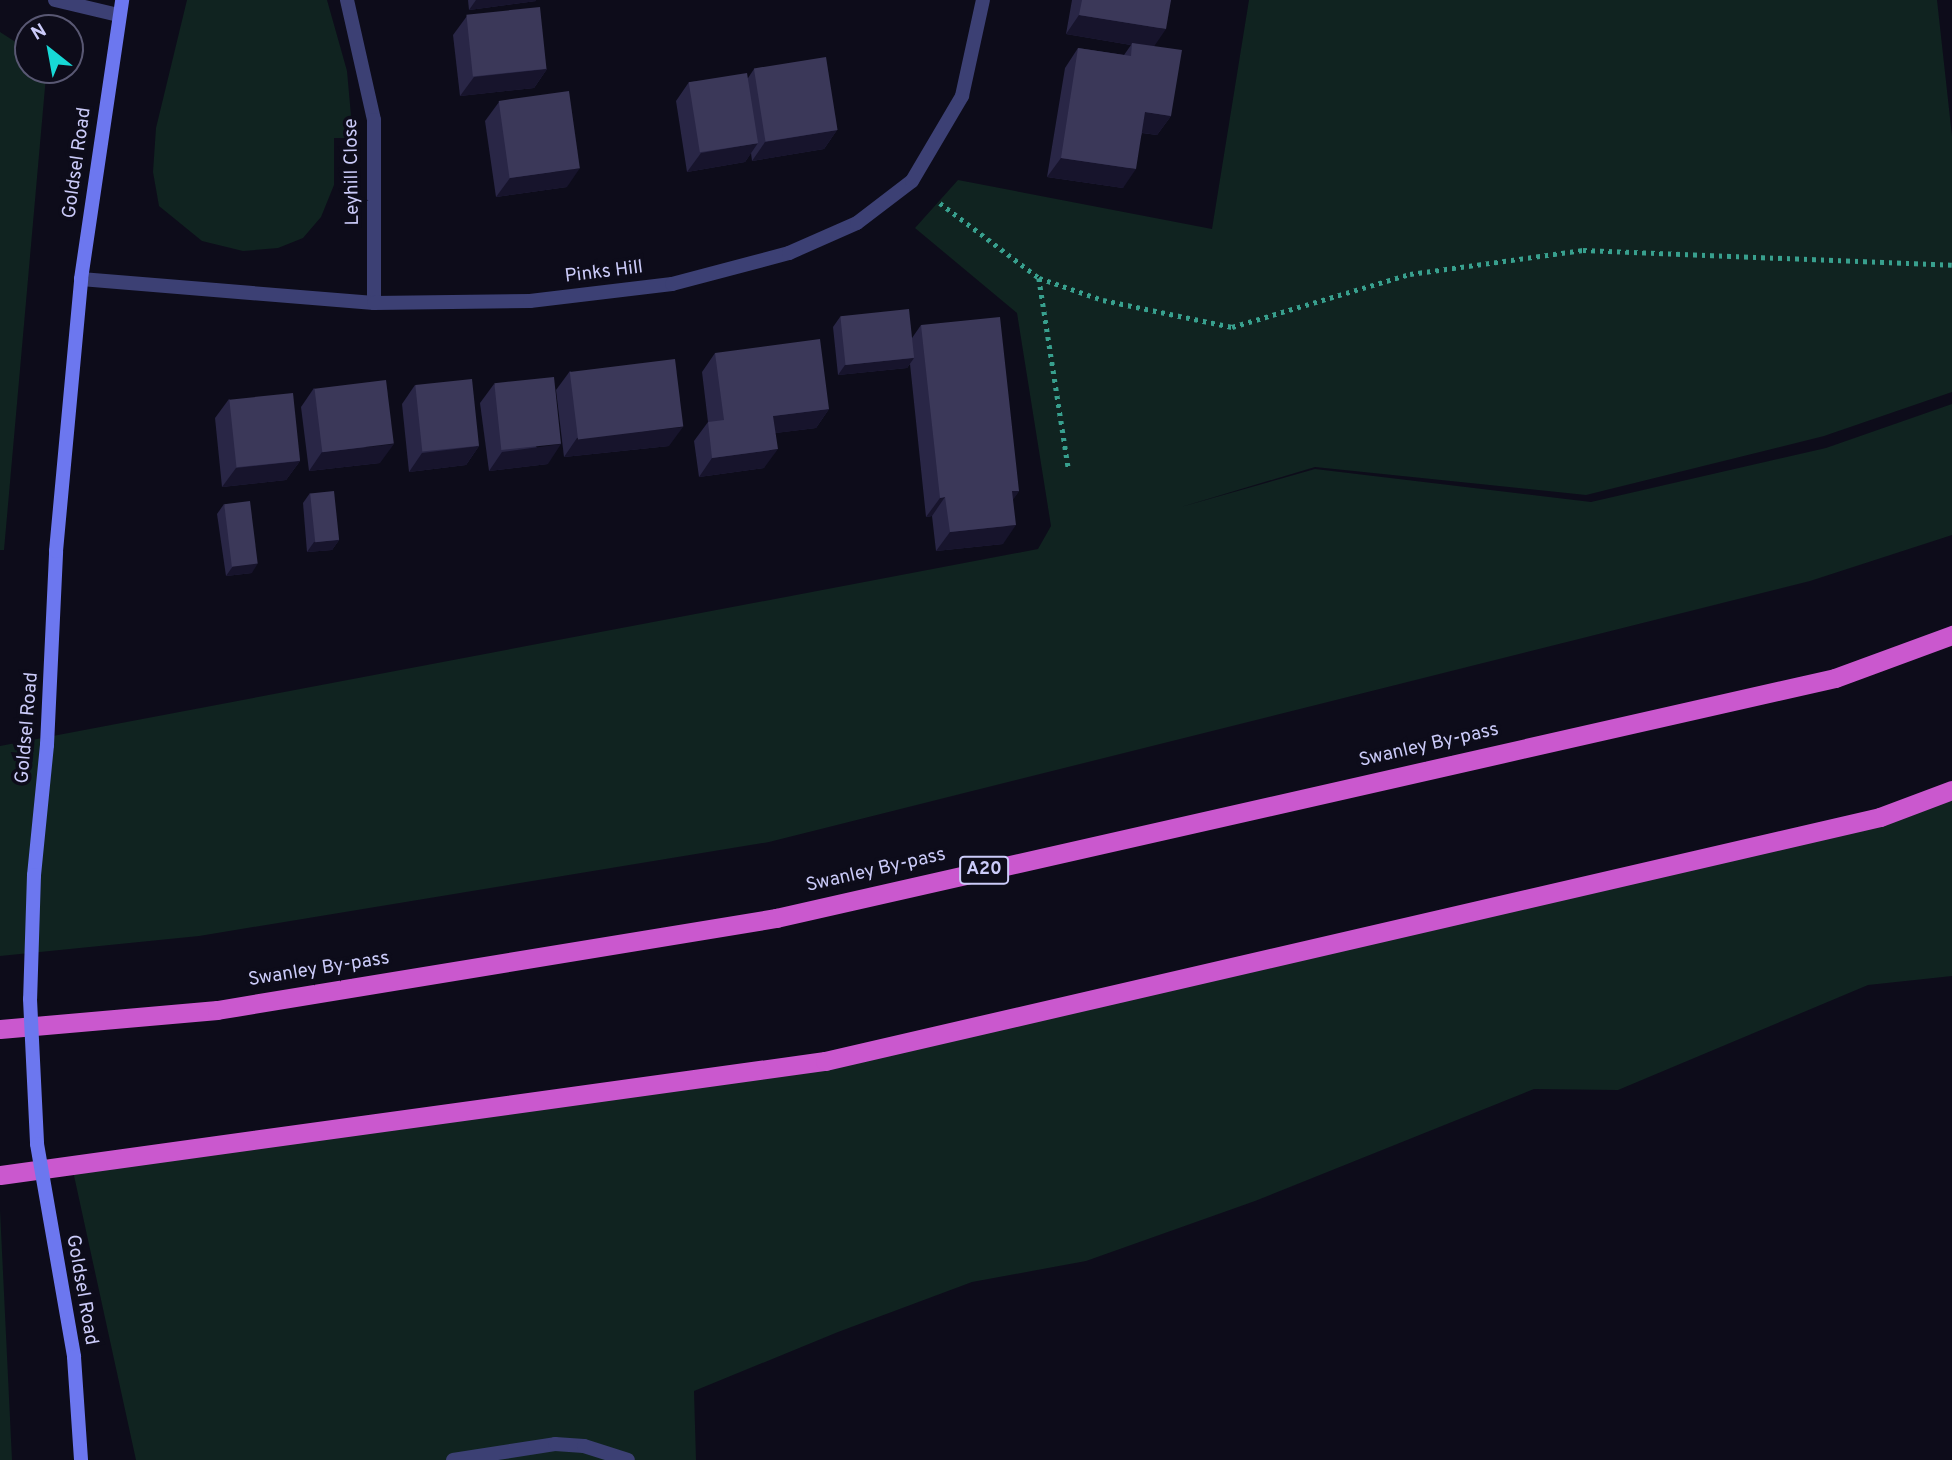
<!DOCTYPE html>
<html>
<head>
<meta charset="utf-8">
<style>
  body { margin:0 }
  #map { position:relative; width:1952px; height:1460px; overflow:hidden; background:#0d0c1a; font-family:Overpass,sans-serif }
  div>[style] { position:absolute }
  [style*='--x'] { left:calc(var(--x)*1px); top:calc(var(--y)*1px); width:calc(var(--w)*1px); rotate:calc(var(--a)*1deg) }
  .green>* { inset:0; background:#102320 }
  .path>* { height:4.5px; margin-top:-2.25px; transform-origin:0; background:repeating-linear-gradient(90deg,#38a08e 0 3.5px,transparent 0 8.5px) }
  .service>* { height:14px; margin:-7px; padding:0 7px; transform-origin:7px; border-radius:7px; background:#3c4074 }
  .minor>* { height:14px; margin:-7px; padding:0 7px; transform-origin:7px; border-radius:7px; background:#3c4074 }
  .secondary>* { height:14px; margin:-7px; padding:0 7px; transform-origin:7px; border-radius:7px; background:#6c77ef }
  .trunk>* { height:19px; margin:-9.5px; padding:0 9.5px; transform-origin:9.5px; border-radius:9.5px; background:#ca58ce }
  .secondary-bridge>* { height:14px; margin:-7px; padding:0 7px; transform-origin:7px; border-radius:7px; background:#6c77ef }
  .wall>* { inset:0; background:#292646 }
  .shaded-wall>* { inset:0; background:#17142c }
  .building>* { inset:0; background:#3b3859; transform-origin:0 0 }
  span { translate:-50% -50%; white-space:nowrap; text-align:center; line-height:1.15; -webkit-text-stroke:7px #0d0c1a; paint-order:stroke }
  .shield-label span { padding:2px 5px; background:#0d0c1a; border:2px solid; border-radius:5px; -webkit-text-stroke-width:0 }
  .shield-label { font-size:18px; color:#cbcbf9; font-weight:700 }
  .street-label { font-size:19px; color:#cbcbf9 }
  .north { position:absolute; left:14px; top:14px; width:70px; height:70px; box-sizing:border-box; background:#0d0c1a; border:2px solid #595873; border-radius:50%; rotate:329deg; font-size:19px; font-weight:700; line-height:28px; text-align:center; color:#cbcbf9 }
  .north::after { content:''; display:block; margin:auto; width:24px; height:32px; background:#17d9d6; clip-path:polygon(50% 0,100% 100%,50% 72%,0 100%) }
</style>
</head>
<body>
<div id="map">
  <div class="green">
    <i style="clip-path:polygon(187px 0,327px 0,347px 71px,353px 138px,334px 138px,334px 185px,321px 217px,303px 238px,278px 248px,243px 251px,202px 241px,159px 206px,153px 172px,156px 128px)"></i>
    <i style="clip-path:polygon(1249px 0,1937px 0,1952px 136px,1952px 392px,1824px 436px,1586px 495px,1315px 467px,1181px 507px,1315px 469px,1591px 502px,1826px 448px,1952px 404px,1952px 535px,1810px 581px,769px 842px,199px 936px,0 956px,0 746px,1038px 549px,1051px 526px,1017px 313px,915px 228px,958px 180px,1212px 229px)"></i>
    <i style="clip-path:polygon(0 32px,28px 50px,28px 70px,42px 70px,46px 76px,4px 550px,0 550px)"></i>
    <i style="clip-path:polygon(1952px 793px,1952px 976px,1868px 985px,1618px 1090px,1534px 1089px,1255px 1201px,1086px 1261px,972px 1282px,838px 1332px,694px 1391px,696px 1460px,136px 1460px,73px 1171px,827px 1065px)"></i>
    <i style="clip-path:polygon(0 1210px,12px 1460px,0 1460px)"></i>
  </div>
  <div class="path">
    <i style="--x:940;--y:203;--w:124;--a:37.1"></i>
    <i style="--x:1039;--y:278;--w:68;--a:19"></i>
    <i style="--x:1103;--y:300;--w:132;--a:11.8"></i>
    <i style="--x:1232;--y:327;--w:186;--a:-16.6"></i>
    <i style="--x:1410;--y:274;--w:175;--a:-7.9"></i>
    <i style="--x:1583;--y:250;--w:369;--a:2.3"></i>
    <i style="--x:1039;--y:278;--w:195;--a:81.2"></i>
  </div>
  <div class="service">
    <i style="--x:453;--y:1460;--w:103;--a:-8.9"></i>
    <i style="--x:555;--y:1444;--w:29;--a:4"></i>
    <i style="--x:584;--y:1446;--w:46;--a:17.7"></i>
  </div>
  <div class="minor">
    <i style="--x:55;--y:0;--w:65;--a:13.4"></i>
    <i style="--x:347;--y:0;--w:123;--a:77.3"></i>
    <i style="--x:374;--y:120;--w:183;--a:90"></i>
    <i style="--x:81;--y:279;--w:294;--a:4.7"></i>
    <i style="--x:374;--y:303;--w:156;--a:-0.7"></i>
    <i style="--x:530;--y:301;--w:143;--a:-6.8"></i>
    <i style="--x:672;--y:284;--w:121;--a:-14.8"></i>
    <i style="--x:789;--y:253;--w:74;--a:-23.8"></i>
    <i style="--x:857;--y:223;--w:69;--a:-37.4"></i>
    <i style="--x:912;--y:181;--w:99;--a:-59.5"></i>
    <i style="--x:962;--y:96;--w:98;--a:-77.7"></i>
  </div>
  <div class="secondary">
    <i style="--x:47;--y:745;--w:194;--a:-87.3"></i>
    <i style="--x:56;--y:551;--w:273;--a:-84.7"></i>
    <i style="--x:81;--y:279;--w:282;--a:-81.6"></i>
  </div>
  <div class="trunk">
    <i style="--x:0;--y:1029;--w:218;--a:-5"></i>
    <i style="--x:217;--y:1010;--w:567;--a:-9.35"></i>
    <i style="--x:776;--y:918;--w:1086;--a:-12.77"></i>
    <i style="--x:1835;--y:678;--w:125;--a:-20.2"></i>
    <i style="--x:0;--y:1175;--w:833;--a:-7.87"></i>
    <i style="--x:825;--y:1061;--w:1083;--a:-13.02"></i>
    <i style="--x:1880;--y:817;--w:77;--a:-20.6"></i>
  </div>
  <div class="secondary-bridge">
    <i style="--x:47;--y:745;--w:131;--a:95.7"></i>
    <i style="--x:34;--y:875;--w:124;--a:91.8"></i>
    <i style="--x:30;--y:999;--w:145;--a:87.2"></i>
    <i style="--x:37;--y:1144;--w:216;--a:80.1"></i>
    <i style="--x:74;--y:1357;--w:103;--a:86.1"></i>
  </div>
  <div class="wall">
    <i style="clip-path:polygon(468px 0,536px 0,536px 1px,469px 10px)"></i>
    <i style="clip-path:polygon(1072px 0,1171px 0,1154px 46px,1171px 116px,1157px 135px,1142px 133px,1123px 188px,1047px 177px,1065px 68px,1078px 48px,1124px 55px,1131px 45px,1066px 34px)"></i>
    <i style="clip-path:polygon(467px 16px,547px 69px,534px 88px,460px 96px,453px 35px)"></i>
    <i style="clip-path:polygon(754px 69px,837px 130px,824px 149px,752px 161px,751px 153px,745px 162px,687px 172px,676px 101px,689px 82px,748px 78px)"></i>
    <i style="clip-path:polygon(499px 102px,567px 187px,496px 197px,485px 121px)"></i>
    <i style="clip-path:polygon(840px 317px,912px 338px,921px 325px,1019px 491px,1013px 499px,1003px 544px,936px 551px,932px 516px,926px 517px,910px 364px,907px 368px,838px 375px,833px 327px)"></i>
    <i style="clip-path:polygon(715px 353px,829px 409px,816px 428px,775px 433px,764px 468px,699px 477px,694px 441px,708px 422px,702px 372px)"></i>
    <i style="clip-path:polygon(570px 371px,669px 446px,564px 457px,556px 390px)"></i>
    <i style="clip-path:polygon(494px 384px,548px 464px,489px 471px,480px 403px)"></i>
    <i style="clip-path:polygon(415px 385px,479px 446px,466px 465px,409px 472px,402px 404px)"></i>
    <i style="clip-path:polygon(314px 388px,380px 463px,309px 471px,301px 407px)"></i>
    <i style="clip-path:polygon(229px 399px,300px 461px,286px 480px,222px 487px,215px 418px)"></i>
    <i style="clip-path:polygon(310px 493px,339px 540px,332px 550px,307px 552px,303px 503px)"></i>
    <i style="clip-path:polygon(224px 504px,252px 573px,226px 576px,217px 514px)"></i>
  </div>
  <div class="shaded-wall">
    <i style="clip-path:polygon(476px 0,536px 0,536px 1px,469px 10px)"></i>
    <i style="clip-path:polygon(1079px 15px,1166px 29px,1153px 48px,1132px 43px,1131px 45px,1066px 34px)"></i>
    <i style="clip-path:polygon(547px 69px,534px 88px,460px 96px,474px 77px)"></i>
    <i style="clip-path:polygon(1145px 112px,1171px 116px,1157px 135px,1131px 131px)"></i>
    <i style="clip-path:polygon(837px 130px,824px 149px,752px 161px,765px 142px)"></i>
    <i style="clip-path:polygon(758px 143px,745px 162px,687px 172px,701px 153px)"></i>
    <i style="clip-path:polygon(1061px 158px,1136px 169px,1123px 188px,1047px 177px)"></i>
    <i style="clip-path:polygon(580px 168px,567px 187px,496px 197px,510px 178px)"></i>
    <i style="clip-path:polygon(914px 358px,907px 368px,838px 375px,845px 365px)"></i>
    <i style="clip-path:polygon(829px 409px,816px 428px,760px 435px,773px 416px)"></i>
    <i style="clip-path:polygon(683px 427px,669px 446px,564px 457px,577px 438px)"></i>
    <i style="clip-path:polygon(394px 444px,380px 463px,309px 471px,322px 452px)"></i>
    <i style="clip-path:polygon(561px 444px,548px 464px,489px 471px,502px 452px)"></i>
    <i style="clip-path:polygon(479px 446px,466px 465px,409px 472px,422px 453px)"></i>
    <i style="clip-path:polygon(778px 449px,764px 468px,699px 477px,712px 458px)"></i>
    <i style="clip-path:polygon(300px 461px,286px 480px,222px 487px,236px 468px)"></i>
    <i style="clip-path:polygon(1012px 491px,1019px 491px,1006px 510px)"></i>
    <i style="clip-path:polygon(945px 497px,932px 516px,926px 517px,940px 498px)"></i>
    <i style="clip-path:polygon(1016px 525px,1003px 544px,936px 551px,950px 532px)"></i>
    <i style="clip-path:polygon(339px 540px,332px 550px,307px 552px,314px 542px)"></i>
    <i style="clip-path:polygon(258px 563px,252px 573px,226px 576px,233px 566px)"></i>
  </div>
  <div class="building">
    <i style="clip-path:polygon(1082px 0,1171px 0,1166px 29px,1079px 15px)"></i>
    <i style="left:540px;top:7px;width:62px;height:74px;rotate:84deg"></i>
    <i style="clip-path:polygon(1132px 43px,1182px 50px,1171px 116px,1145px 112px,1136px 169px,1061px 158px,1078px 48px,1131px 56px)"></i>
    <i style="left:826px;top:57px;width:74px;height:73px;rotate:81deg"></i>
    <i style="left:747px;top:73px;width:71px;height:59px;rotate:81deg"></i>
    <i style="left:569px;top:91px;width:78px;height:71px;rotate:82deg"></i>
    <i style="left:909px;top:309px;width:49px;height:69px;rotate:84deg"></i>
    <i style="clip-path:polygon(1000px 317px,1019px 491px,1012px 491px,1016px 525px,950px 532px,945px 497px,940px 498px,921px 325px)"></i>
    <i style="clip-path:polygon(820px 339px,829px 409px,773px 416px,778px 449px,712px 458px,708px 422px,724px 420px,715px 353px)"></i>
    <i style="left:675px;top:359px;width:68px;height:106px;rotate:83deg"></i>
    <i style="left:554px;top:377px;width:67px;height:60px;rotate:84deg"></i>
    <i style="left:472px;top:379px;width:67px;height:57px;rotate:84deg"></i>
    <i style="left:386px;top:380px;width:64px;height:72px;rotate:83deg"></i>
    <i style="left:293px;top:393px;width:68px;height:64px;rotate:84deg"></i>
    <i style="left:334px;top:491px;width:49px;height:24px;rotate:84deg"></i>
    <i style="left:250px;top:501px;width:63px;height:26px;rotate:83deg"></i>
  </div>
  <div class="shield-label">
    <span style="left:984px;top:870px">A20</span>
  </div>
  <div class="street-label">
    <span style="left:78px;top:163px;rotate:-82deg">Goldsel Road</span>
    <span style="left:353px;top:172px;rotate:-91deg">Leyhill Close</span>
    <span style="left:604px;top:273px;rotate:-7deg">Pinks Hill</span>
    <span style="left:28px;top:728px;rotate:-85deg">Goldsel Road</span>
    <span style="left:1429px;top:746px;rotate:-13deg">Swanley By-pass</span>
    <span style="left:876px;top:871px;rotate:-13deg">Swanley By-pass</span>
    <span style="left:319px;top:970px;rotate:-9deg">Swanley By-pass</span>
    <span style="left:81px;top:1290px;rotate:80deg">Goldsel Road</span>
  </div>
  <div class="north">N</div>
</div>
</body>
</html>
